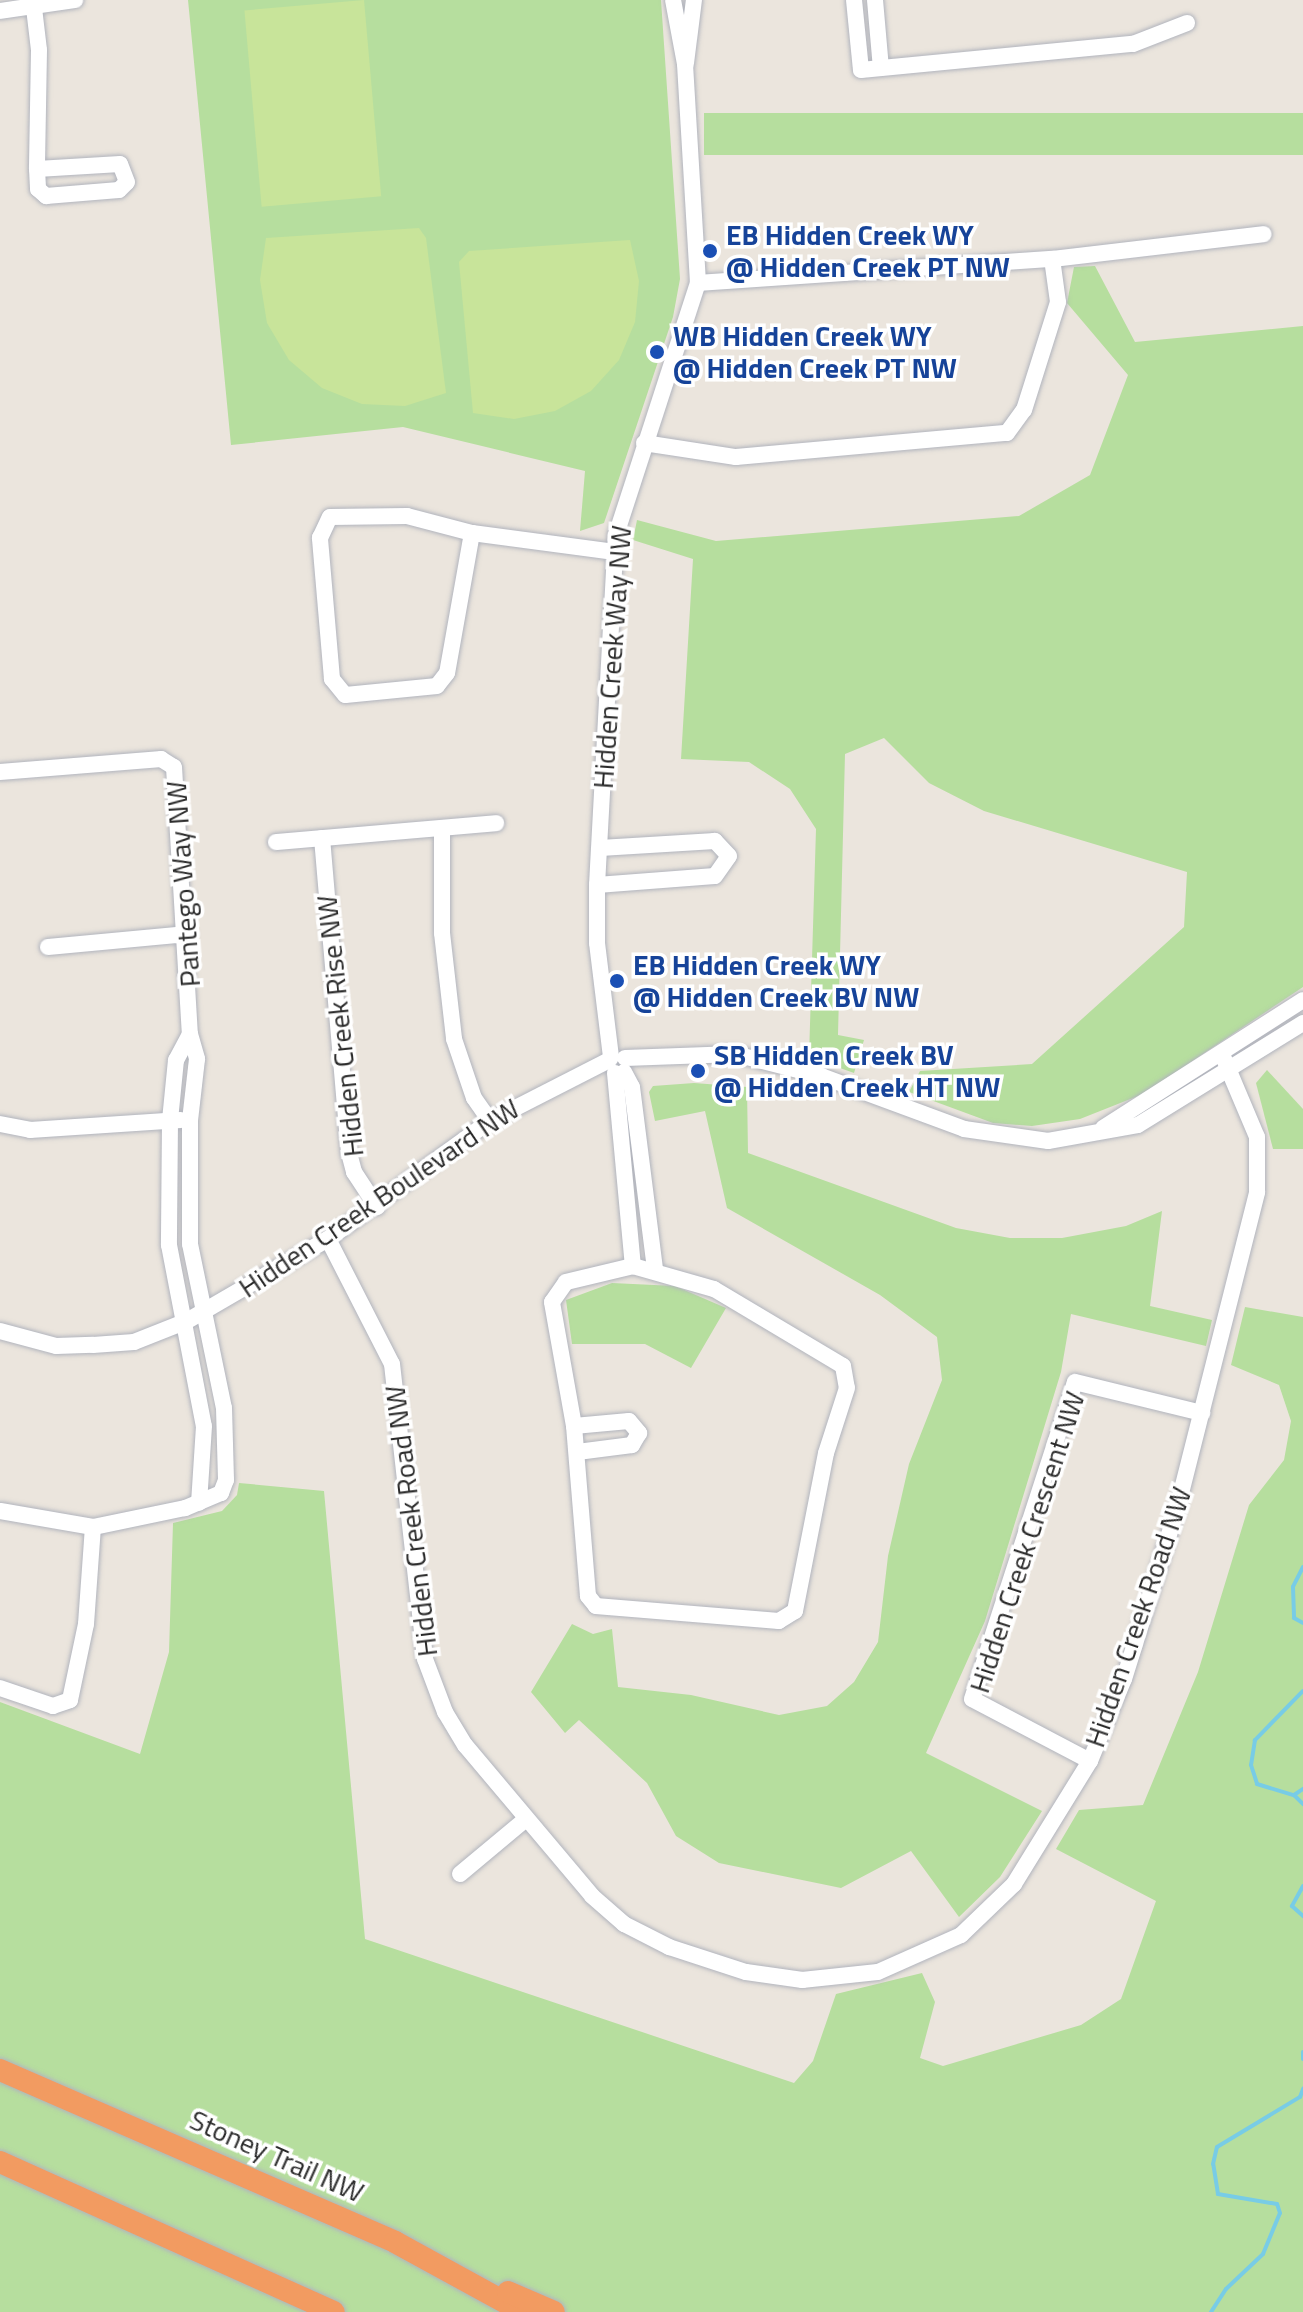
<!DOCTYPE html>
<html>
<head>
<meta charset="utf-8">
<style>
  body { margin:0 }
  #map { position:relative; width:1303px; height:2312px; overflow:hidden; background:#ebe5dd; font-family:"Titillium Web",sans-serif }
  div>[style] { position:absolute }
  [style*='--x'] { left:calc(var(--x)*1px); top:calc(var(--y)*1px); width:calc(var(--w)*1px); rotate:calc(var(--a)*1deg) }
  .green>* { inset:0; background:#b6de9e; transform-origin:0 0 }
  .pitch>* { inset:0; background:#c8e49a; transform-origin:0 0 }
  .stream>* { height:4px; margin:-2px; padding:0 2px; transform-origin:2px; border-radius:2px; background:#78cce6 }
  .roads { filter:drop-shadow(0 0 2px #b1b4bd) drop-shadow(0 0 2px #b1b4bd) }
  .minor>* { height:16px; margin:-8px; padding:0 8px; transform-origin:8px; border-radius:8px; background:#fff }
  .highway>* { height:22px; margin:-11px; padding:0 11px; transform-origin:11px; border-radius:11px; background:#f29b61 }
  .dots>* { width:22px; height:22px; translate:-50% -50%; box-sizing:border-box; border:4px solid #fff; border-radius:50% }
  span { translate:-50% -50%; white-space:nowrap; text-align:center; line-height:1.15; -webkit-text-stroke:7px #fff; paint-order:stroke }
  .transit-label { font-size:28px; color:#164399; font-weight:700 }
  .left { translate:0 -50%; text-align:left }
  .street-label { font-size:28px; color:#2a2a2a }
</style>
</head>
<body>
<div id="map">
  <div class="green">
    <i style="clip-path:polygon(188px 0,661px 0,680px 279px,673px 317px,604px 523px,580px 531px,585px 471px,403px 427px,231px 445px)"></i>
    <i style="left:1303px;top:113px;width:42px;height:599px;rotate:90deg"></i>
    <i style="clip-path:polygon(1095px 266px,1135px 342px,1303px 326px,1303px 987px,1143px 1094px,1080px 1119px,1032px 1126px,993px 1123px,909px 1092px,920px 1071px,1032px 1064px,1184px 927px,1187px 872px,984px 811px,929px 783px,884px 738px,845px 754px,838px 1035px,864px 1040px,854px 1073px,809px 1057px,816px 829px,790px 789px,749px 762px,681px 759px,693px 559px,633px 540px,637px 520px,716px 541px,1019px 516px,1090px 475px,1128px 375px,1067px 303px,1074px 267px)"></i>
    <i style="clip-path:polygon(1267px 1070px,1303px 1109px,1303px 1149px,1273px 1149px,1256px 1083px)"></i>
    <i style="clip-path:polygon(694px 1083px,747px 1087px,748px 1153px,956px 1228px,1010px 1238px,1062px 1238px,1126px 1226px,1162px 1211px,1150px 1306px,1212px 1320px,1206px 1346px,1071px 1314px,1061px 1372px,985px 1621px,926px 1753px,1042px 1811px,1000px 1877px,959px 1917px,911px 1851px,841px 1888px,719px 1863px,676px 1836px,647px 1783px,579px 1720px,565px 1733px,531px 1692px,572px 1624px,593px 1634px,612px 1629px,618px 1687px,691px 1695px,779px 1715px,827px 1706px,854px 1682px,878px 1642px,888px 1556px,909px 1464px,942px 1380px,937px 1337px,880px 1295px,727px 1208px,705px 1111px,655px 1121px,649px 1092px,653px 1086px)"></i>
    <i style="clip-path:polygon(612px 1283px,675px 1286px,726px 1308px,691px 1368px,645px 1344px,572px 1344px,566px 1300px)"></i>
    <i style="clip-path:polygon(1245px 1307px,1303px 1317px,1303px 2312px,0 2312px,0 1702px,140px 1754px,169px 1652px,173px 1523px,222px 1511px,237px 1495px,239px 1483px,324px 1491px,365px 1939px,794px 2083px,813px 2061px,836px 1994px,922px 1973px,935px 2002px,920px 2058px,943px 2066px,1081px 2025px,1121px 1999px,1156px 1901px,1056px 1849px,1079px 1810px,1143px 1805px,1198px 1672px,1249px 1505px,1284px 1460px,1291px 1421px,1279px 1385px,1231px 1365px)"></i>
  </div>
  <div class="pitch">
    <i style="left:364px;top:0;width:197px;height:120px;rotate:85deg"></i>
    <i style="clip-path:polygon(419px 228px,426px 238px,446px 393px,405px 406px,362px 404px,322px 388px,289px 360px,267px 323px,260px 280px,266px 238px)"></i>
    <i style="clip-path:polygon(630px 240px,639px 281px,635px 322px,619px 360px,591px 391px,555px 411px,514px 419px,473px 413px,459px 262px,469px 251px)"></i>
  </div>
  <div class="stream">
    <i style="--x:1303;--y:1567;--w:22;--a:117"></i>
    <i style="--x:1293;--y:1587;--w:31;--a:88"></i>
    <i style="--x:1294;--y:1618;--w:10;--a:29"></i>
    <i style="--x:1303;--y:1691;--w:69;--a:134.4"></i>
    <i style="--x:1255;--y:1740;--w:25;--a:99"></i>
    <i style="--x:1251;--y:1765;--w:20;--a:72"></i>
    <i style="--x:1257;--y:1784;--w:39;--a:17"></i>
    <i style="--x:1294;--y:1795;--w:11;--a:-34"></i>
    <i style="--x:1294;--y:1795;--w:13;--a:45"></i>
    <i style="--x:1303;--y:1886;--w:23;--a:119"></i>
    <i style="--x:1292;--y:1906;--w:15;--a:42"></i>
    <i style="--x:1303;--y:2052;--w:7;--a:90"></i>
    <i style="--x:1211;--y:2312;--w:27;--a:-57"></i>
    <i style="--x:1226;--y:2289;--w:51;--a:-43.4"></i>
    <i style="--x:1263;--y:2254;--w:44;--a:-67.5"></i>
    <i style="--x:1280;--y:2213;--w:9;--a:-108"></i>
    <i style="--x:1277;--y:2204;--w:60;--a:-170.4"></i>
    <i style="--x:1218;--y:2194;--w:30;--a:-99"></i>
    <i style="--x:1213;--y:2164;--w:17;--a:-77"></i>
    <i style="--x:1217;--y:2147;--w:97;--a:-31.1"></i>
    <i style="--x:1300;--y:2097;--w:9;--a:-69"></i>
  </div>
  <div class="roads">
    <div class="minor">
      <i style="--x:854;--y:0;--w:70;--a:84.3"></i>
      <i style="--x:861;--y:70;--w:273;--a:-5.5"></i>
      <i style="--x:1133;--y:44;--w:58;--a:-21.3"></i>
      <i style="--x:875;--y:0;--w:68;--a:85"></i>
      <i style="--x:34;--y:8;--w:42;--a:83.2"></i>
      <i style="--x:39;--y:50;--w:119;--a:91"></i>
      <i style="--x:37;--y:169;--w:20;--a:87"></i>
      <i style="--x:38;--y:189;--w:11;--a:41"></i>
      <i style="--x:46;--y:196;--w:73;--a:-4.7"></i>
      <i style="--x:119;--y:190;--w:11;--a:-45"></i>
      <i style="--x:127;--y:182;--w:19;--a:-111"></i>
      <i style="--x:120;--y:164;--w:83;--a:176.6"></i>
      <i style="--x:0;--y:11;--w:76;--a:-8.3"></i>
      <i style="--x:686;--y:63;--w:64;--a:-82.8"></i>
      <i style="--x:698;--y:283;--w:355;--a:-3.9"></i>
      <i style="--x:1052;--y:259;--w:213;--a:-6.7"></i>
      <i style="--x:644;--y:443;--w:93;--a:8.7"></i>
      <i style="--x:736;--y:457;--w:272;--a:-5.1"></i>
      <i style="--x:1007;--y:433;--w:29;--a:-54"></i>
      <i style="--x:1024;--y:410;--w:113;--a:-72.5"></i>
      <i style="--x:1058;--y:302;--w:43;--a:-97.9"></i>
      <i style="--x:472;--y:533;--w:142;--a:100.1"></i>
      <i style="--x:447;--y:673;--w:16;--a:128"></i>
      <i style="--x:437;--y:686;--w:92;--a:174.4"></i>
      <i style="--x:345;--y:695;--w:21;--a:-129"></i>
      <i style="--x:332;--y:679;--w:142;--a:-94.9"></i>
      <i style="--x:320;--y:538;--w:23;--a:-65"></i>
      <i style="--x:330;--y:517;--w:77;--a:-0.7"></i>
      <i style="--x:407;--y:516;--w:67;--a:14.7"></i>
      <i style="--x:472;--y:533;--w:144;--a:7.6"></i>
      <i style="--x:0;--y:772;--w:162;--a:-4.6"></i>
      <i style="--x:161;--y:759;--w:15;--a:32"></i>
      <i style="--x:174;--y:767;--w:267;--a:86.6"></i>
      <i style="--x:190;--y:1034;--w:26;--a:74"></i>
      <i style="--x:197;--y:1059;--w:61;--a:96.5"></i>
      <i style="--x:190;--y:1120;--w:124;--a:90"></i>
      <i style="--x:190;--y:1244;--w:167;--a:78.3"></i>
      <i style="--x:224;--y:1408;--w:72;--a:88.4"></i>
      <i style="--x:226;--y:1480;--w:14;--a:111"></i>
      <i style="--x:221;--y:1493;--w:39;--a:157"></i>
      <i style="--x:185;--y:1508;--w:94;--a:168.3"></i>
      <i style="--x:93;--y:1527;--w:94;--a:-170.2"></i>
      <i style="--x:442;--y:829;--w:104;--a:90"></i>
      <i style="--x:442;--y:933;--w:107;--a:83.5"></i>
      <i style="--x:454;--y:1039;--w:62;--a:71.3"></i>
      <i style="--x:474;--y:1098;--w:28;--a:55"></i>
      <i style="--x:322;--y:838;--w:316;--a:85.1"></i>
      <i style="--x:349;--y:1153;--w:20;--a:75"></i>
      <i style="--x:354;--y:1172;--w:42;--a:56.7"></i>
      <i style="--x:276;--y:842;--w:221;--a:-4.9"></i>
      <i style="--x:597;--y:885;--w:118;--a:-4.4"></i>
      <i style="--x:715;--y:876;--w:24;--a:-55"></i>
      <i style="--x:729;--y:856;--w:21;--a:-133"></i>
      <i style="--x:715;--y:841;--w:115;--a:176.5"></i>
      <i style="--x:48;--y:947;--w:140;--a:-5.3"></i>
      <i style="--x:190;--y:1034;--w:30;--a:118"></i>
      <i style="--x:176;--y:1060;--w:60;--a:95.7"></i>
      <i style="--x:170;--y:1120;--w:125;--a:90.5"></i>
      <i style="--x:169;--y:1245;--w:184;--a:79.1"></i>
      <i style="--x:204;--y:1426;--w:77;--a:93.7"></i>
      <i style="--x:611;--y:1057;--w:115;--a:-97"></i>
      <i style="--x:597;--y:943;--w:58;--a:-90"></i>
      <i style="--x:597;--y:885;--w:351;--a:-86.9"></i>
      <i style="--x:616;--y:535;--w:265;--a:-72"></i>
      <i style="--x:698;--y:283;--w:219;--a:-93.4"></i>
      <i style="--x:685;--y:64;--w:65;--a:-100.6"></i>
      <i style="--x:625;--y:1058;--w:110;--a:-2.1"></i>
      <i style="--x:735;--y:1054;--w:89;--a:14.3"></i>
      <i style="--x:821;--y:1076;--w:153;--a:20.3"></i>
      <i style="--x:964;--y:1129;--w:85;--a:8.1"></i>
      <i style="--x:1048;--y:1141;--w:91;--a:-10.1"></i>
      <i style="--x:1138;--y:1125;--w:194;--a:-31.7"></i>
      <i style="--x:624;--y:1072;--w:17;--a:62"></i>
      <i style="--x:632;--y:1087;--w:182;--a:82.8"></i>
      <i style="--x:615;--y:1073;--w:194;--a:84.7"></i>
      <i style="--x:0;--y:1124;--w:31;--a:11"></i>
      <i style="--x:30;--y:1130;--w:151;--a:-3.8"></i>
      <i style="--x:1103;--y:1128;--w:237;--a:-32.6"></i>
      <i style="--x:328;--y:1239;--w:140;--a:62.9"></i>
      <i style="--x:392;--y:1364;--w:297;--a:83.6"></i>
      <i style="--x:425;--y:1659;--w:57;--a:69.3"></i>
      <i style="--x:445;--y:1712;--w:39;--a:59"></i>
      <i style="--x:465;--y:1745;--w:197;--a:49.9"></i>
      <i style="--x:592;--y:1896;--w:43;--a:41.2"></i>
      <i style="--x:624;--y:1924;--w:51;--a:27.1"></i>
      <i style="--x:669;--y:1947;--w:81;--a:18"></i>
      <i style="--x:746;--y:1972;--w:57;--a:8.1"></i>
      <i style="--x:802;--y:1980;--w:76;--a:-6"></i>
      <i style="--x:878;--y:1972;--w:91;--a:-24"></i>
      <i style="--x:961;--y:1935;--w:74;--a:-43.9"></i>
      <i style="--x:1014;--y:1884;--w:145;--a:-58.3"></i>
      <i style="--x:1090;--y:1761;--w:89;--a:-67.5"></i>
      <i style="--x:1124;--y:1679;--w:178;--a:-72.7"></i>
      <i style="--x:1177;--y:1509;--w:327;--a:-75.8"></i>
      <i style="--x:1257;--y:1192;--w:55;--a:-90"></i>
      <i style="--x:1257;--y:1137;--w:90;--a:-112.9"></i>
      <i style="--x:633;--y:1266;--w:84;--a:15.9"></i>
      <i style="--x:714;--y:1289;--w:150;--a:30.8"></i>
      <i style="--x:843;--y:1366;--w:22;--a:80"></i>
      <i style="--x:847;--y:1388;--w:68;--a:107.9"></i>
      <i style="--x:826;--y:1453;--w:161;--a:101.1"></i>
      <i style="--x:795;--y:1611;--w:19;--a:148"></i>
      <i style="--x:779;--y:1621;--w:184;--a:-175.3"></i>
      <i style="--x:596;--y:1606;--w:13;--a:-129"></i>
      <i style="--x:588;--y:1596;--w:171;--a:-94.7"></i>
      <i style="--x:574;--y:1426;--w:126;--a:-100.1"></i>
      <i style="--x:552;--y:1302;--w:24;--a:-55"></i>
      <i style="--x:566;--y:1282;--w:69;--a:-13.4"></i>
      <i style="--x:0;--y:1331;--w:58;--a:15"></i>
      <i style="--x:56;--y:1346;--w:37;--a:-2"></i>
      <i style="--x:93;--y:1345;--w:41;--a:-4.2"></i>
      <i style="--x:134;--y:1342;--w:57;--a:-21.6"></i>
      <i style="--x:187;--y:1321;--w:163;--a:-30.2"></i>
      <i style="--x:328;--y:1239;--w:200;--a:-36.1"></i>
      <i style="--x:490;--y:1121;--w:134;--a:-27.1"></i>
      <i style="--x:574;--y:1426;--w:55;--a:-5.2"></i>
      <i style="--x:629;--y:1421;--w:16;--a:50"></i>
      <i style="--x:639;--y:1433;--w:14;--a:120"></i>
      <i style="--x:632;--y:1445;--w:55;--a:172.7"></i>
      <i style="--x:0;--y:1688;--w:56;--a:18.8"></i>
      <i style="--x:53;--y:1706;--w:18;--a:-19"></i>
      <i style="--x:70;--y:1700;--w:78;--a:-78.1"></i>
      <i style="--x:86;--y:1624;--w:97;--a:-85.9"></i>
      <i style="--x:1090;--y:1761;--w:133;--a:-152.3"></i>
      <i style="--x:972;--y:1699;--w:333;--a:-72"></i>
      <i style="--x:1075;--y:1382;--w:131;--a:13.7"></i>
      <i style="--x:460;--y:1874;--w:86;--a:-39.8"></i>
    </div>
    <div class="highway">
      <i style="--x:0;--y:2070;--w:431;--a:23.5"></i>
      <i style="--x:395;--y:2242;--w:146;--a:28.7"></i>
      <i style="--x:0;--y:2162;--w:366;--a:24.2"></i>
      <i style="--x:508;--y:2292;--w:50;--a:23.5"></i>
    </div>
  </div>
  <div class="dots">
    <i style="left:710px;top:251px;background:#1a4fb4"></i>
    <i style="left:657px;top:352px;background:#1a4fb4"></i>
    <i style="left:617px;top:981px;background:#1a4fb4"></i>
    <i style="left:698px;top:1071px;background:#1a4fb4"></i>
  </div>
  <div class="transit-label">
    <span class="left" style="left:726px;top:251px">EB Hidden Creek WY<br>@ Hidden Creek PT NW</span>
    <span class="left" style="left:673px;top:352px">WB Hidden Creek WY<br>@ Hidden Creek PT NW</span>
    <span class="left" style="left:633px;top:981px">EB Hidden Creek WY<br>@ Hidden Creek BV NW</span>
    <span class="left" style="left:714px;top:1071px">SB Hidden Creek BV<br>@ Hidden Creek HT NW</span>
  </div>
  <div class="street-label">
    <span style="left:612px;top:657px;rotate:-86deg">Hidden Creek Way NW</span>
    <span style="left:183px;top:884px;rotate:-94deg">Pantego Way NW</span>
    <span style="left:340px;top:1026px;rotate:-96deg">Hidden Creek Rise NW</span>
    <span style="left:379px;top:1198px;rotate:-34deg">Hidden Creek Boulevard NW</span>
    <span style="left:411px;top:1521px;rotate:-97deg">Hidden Creek Road NW</span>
    <span style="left:1027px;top:1542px;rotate:-72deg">Hidden Creek Crescent NW</span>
    <span style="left:1138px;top:1617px;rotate:-71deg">Hidden Creek Road NW</span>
    <span style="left:277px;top:2156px;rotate:24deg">Stoney Trail NW</span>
  </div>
</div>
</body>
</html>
